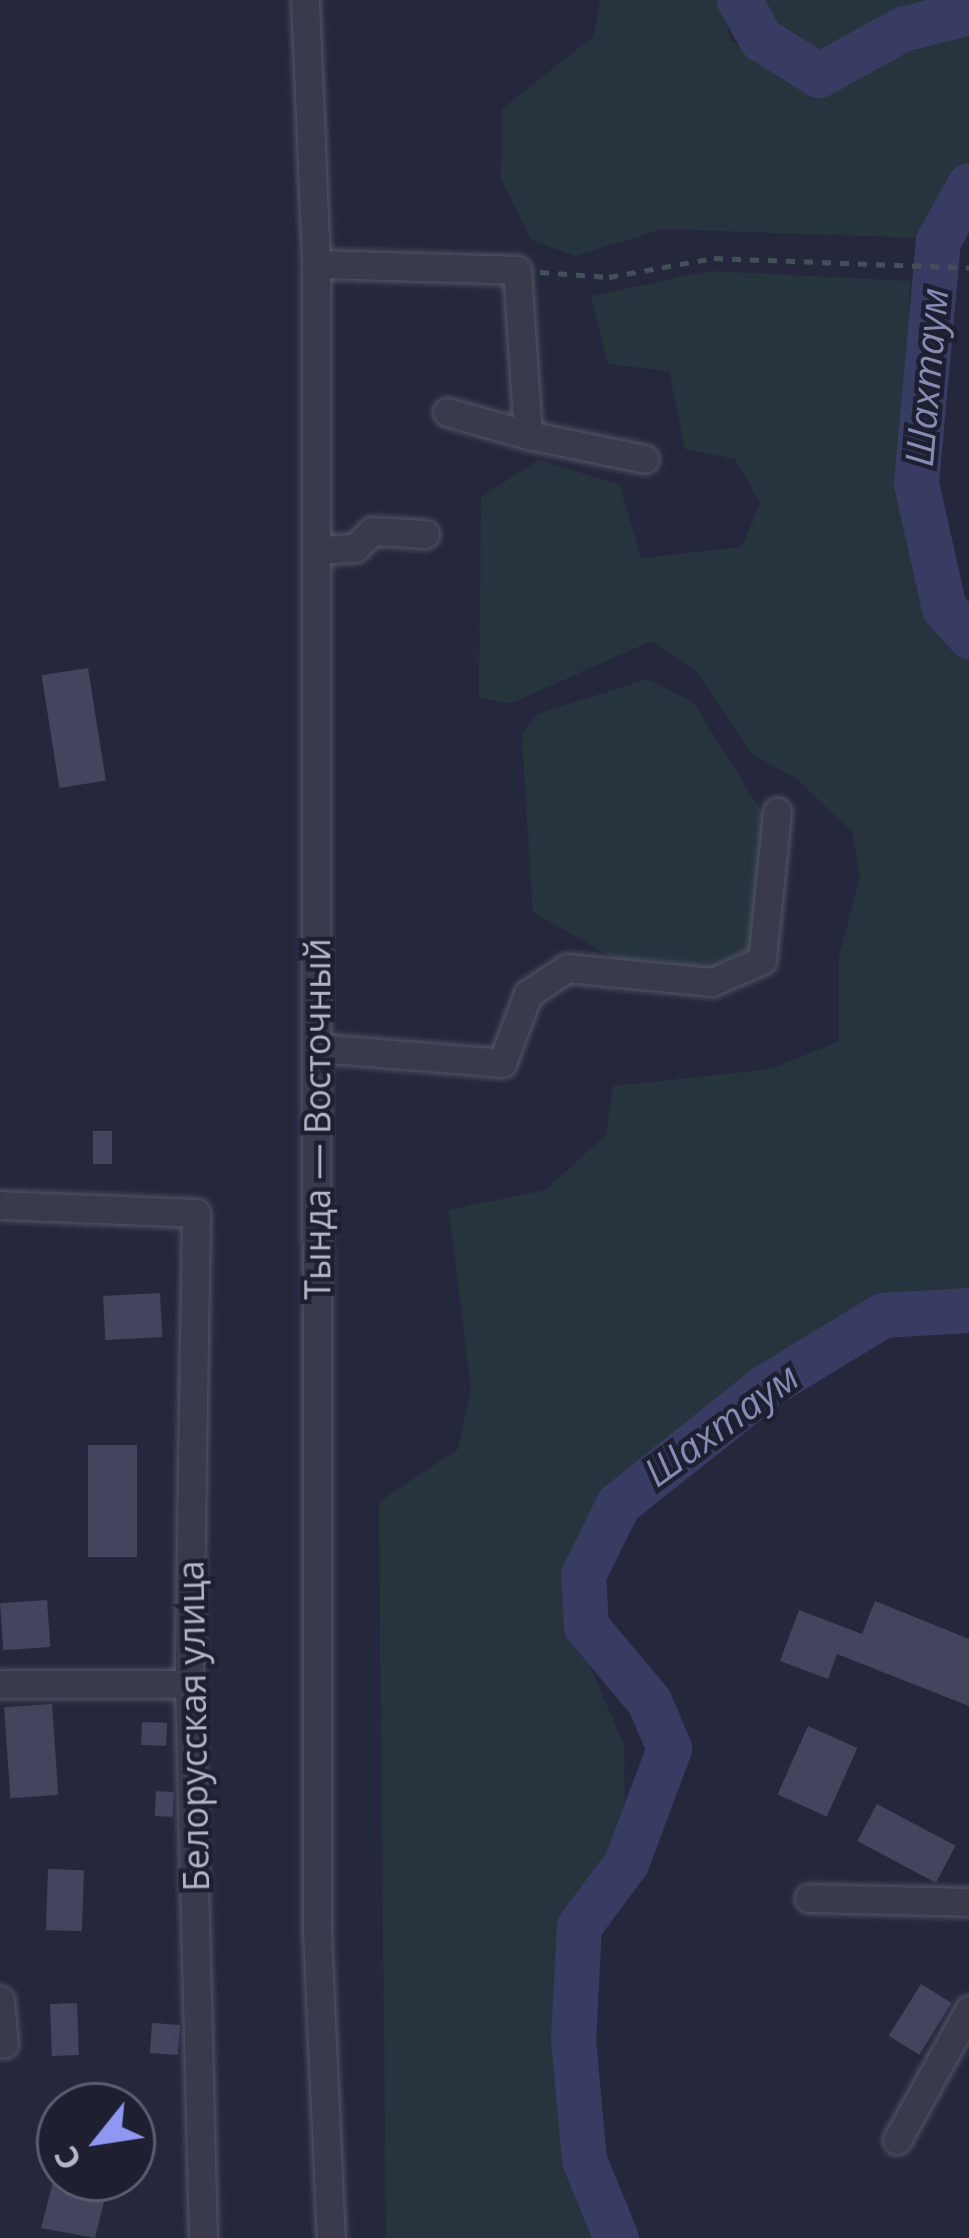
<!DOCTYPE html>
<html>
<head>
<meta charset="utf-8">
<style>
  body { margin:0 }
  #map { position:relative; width:969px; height:2238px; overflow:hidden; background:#25283d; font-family:"Open Sans",sans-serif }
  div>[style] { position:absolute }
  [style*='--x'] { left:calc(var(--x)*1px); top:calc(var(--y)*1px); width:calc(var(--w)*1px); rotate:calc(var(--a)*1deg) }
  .green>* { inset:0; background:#27343e }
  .river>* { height:45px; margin:-22.5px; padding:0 22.5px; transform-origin:22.5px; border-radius:22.5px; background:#383c62 }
  .building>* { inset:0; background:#42455d; transform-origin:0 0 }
  .path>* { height:4.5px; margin-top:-2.25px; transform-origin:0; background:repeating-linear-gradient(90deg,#425058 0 9px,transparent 0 18px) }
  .roads { filter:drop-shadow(0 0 3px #545668) drop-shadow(0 0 3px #545668) }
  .minor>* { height:27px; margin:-13.5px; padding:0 13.5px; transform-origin:13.5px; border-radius:13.5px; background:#393b4d }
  span { translate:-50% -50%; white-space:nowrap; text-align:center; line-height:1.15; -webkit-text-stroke:9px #1e2032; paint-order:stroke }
  .street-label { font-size:36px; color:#b5b7c8 }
  .water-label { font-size:39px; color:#858bb3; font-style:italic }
  .north { position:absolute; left:36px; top:2082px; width:120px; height:120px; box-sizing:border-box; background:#1e2032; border:3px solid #5a5c6e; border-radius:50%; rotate:240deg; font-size:33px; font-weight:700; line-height:48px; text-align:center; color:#b5b7c8 }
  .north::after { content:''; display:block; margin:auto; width:42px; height:54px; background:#8f97f3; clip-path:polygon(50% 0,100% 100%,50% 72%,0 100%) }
</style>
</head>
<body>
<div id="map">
  <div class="green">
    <i style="clip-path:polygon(600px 0,721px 0,730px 40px,814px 85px,969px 31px,969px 161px,921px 238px,662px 229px,576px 256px,531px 240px,501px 179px,502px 109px,594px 36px)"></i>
    <i style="clip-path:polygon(750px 0,948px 0,835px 56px,799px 50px)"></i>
    <i style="clip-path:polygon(710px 271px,910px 281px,902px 489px,937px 617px,969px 653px,969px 1291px,863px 1307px,747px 1376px,712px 1415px,646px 1453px,593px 1525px,562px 1601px,624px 1745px,625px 1815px,610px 1867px,570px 1908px,551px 2045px,584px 2211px,600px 2238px,386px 2238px,379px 1502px,458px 1449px,471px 1388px,449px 1210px,545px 1190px,606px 1135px,613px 1086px,771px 1069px,839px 1041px,839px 956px,860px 877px,852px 832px,797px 779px,752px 754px,695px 670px,651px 641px,512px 703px,479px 698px,481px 497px,539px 460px,620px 485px,641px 558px,742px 547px,760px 503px,735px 459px,685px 449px,669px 371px,608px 364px,591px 296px)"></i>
    <i style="clip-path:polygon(648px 679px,693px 702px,763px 814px,754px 946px,706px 972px,638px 972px,533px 912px,522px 735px,537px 714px)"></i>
  </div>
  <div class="river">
    <i style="--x:739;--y:0;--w:45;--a:60.6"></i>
    <i style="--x:761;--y:39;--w:68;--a:31.8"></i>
    <i style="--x:819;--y:75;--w:95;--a:-29"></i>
    <i style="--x:902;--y:29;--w:69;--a:-14.2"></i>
    <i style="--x:969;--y:185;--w:64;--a:119"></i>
    <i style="--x:938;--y:241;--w:243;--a:95.2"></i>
    <i style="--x:916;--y:483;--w:128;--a:77.4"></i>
    <i style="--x:944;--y:608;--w:38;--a:48"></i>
    <i style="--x:616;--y:2238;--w:84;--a:-112.3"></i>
    <i style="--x:584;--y:2160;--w:121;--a:-95.2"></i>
    <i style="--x:573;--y:2040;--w:114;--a:-87"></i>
    <i style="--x:579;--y:1926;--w:79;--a:-53.3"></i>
    <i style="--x:626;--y:1863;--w:123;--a:-69.5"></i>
    <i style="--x:669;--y:1748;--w:51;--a:-113.1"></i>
    <i style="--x:649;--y:1701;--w:98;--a:-130"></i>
    <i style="--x:586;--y:1626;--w:51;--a:-93.4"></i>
    <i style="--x:583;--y:1575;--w:79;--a:-63.8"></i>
    <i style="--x:618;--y:1504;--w:189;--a:-38.6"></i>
    <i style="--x:766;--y:1386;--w:137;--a:-31.3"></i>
    <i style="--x:883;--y:1315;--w:86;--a:-3.3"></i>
  </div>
  <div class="building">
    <i style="left:88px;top:668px;width:114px;height:47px;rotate:81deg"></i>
    <i style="left:93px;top:1131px;width:19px;height:33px"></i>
    <i style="left:160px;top:1293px;width:44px;height:57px;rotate:87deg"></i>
    <i style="left:88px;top:1445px;width:49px;height:112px"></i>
    <i style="left:47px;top:1600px;width:47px;height:47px;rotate:86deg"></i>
    <i style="clip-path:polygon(875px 1601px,969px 1639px,969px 1706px,837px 1654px,828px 1679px,780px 1661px,799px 1610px,862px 1634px)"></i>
    <i style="left:52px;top:1704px;width:91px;height:48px;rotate:86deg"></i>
    <i style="left:142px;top:1722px;width:25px;height:23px;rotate:2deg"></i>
    <i style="left:808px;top:1726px;width:54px;height:75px;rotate:24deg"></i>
    <i style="left:156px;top:1791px;width:18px;height:25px;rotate:3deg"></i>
    <i style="left:877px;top:1804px;width:89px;height:42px;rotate:28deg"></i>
    <i style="left:48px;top:1869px;width:36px;height:61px;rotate:2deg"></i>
    <i style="left:921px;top:1984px;width:36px;height:61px;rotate:32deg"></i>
    <i style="left:77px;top:2003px;width:52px;height:27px;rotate:88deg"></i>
    <i style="left:152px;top:2023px;width:28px;height:30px;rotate:4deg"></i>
    <i style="clip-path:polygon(54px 2178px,110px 2178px,95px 2238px,41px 2228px)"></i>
  </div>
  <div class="path">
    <i style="--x:540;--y:272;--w:69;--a:4.1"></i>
    <i style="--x:609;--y:277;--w:107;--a:-10.3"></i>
    <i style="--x:714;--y:258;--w:255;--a:2.2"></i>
  </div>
  <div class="roads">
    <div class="minor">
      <i style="--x:305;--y:0;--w:264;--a:87.6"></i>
      <i style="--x:316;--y:264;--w:1669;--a:89.97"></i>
      <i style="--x:317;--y:1933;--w:305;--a:87.4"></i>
      <i style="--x:316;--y:264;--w:201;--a:1.7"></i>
      <i style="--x:517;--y:270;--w:165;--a:86.2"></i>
      <i style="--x:528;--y:435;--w:84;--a:-164.1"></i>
      <i style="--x:528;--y:435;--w:119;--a:11.6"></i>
      <i style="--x:317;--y:550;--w:38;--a:-3"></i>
      <i style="--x:355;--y:548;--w:24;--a:-45"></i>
      <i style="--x:372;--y:531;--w:53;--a:3.2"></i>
      <i style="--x:319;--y:1048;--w:184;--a:4.7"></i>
      <i style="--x:502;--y:1063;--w:74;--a:-69.4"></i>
      <i style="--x:528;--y:994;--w:47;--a:-33.7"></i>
      <i style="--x:567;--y:968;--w:146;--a:5.5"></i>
      <i style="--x:712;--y:982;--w:55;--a:-23.7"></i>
      <i style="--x:762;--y:960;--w:149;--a:-84.2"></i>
      <i style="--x:0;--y:1205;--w:196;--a:2.3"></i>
      <i style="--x:196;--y:1213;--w:471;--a:90.9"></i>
      <i style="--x:189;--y:1684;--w:554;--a:88.55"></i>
      <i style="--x:0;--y:1684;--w:189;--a:0"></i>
      <i style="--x:809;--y:1898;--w:160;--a:1.4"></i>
      <i style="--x:0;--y:2000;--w:44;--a:84.8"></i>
      <i style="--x:897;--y:2140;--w:149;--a:-61"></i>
    </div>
  </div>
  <div class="street-label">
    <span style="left:317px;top:1119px;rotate:-90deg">Тында — Восточный</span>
    <span style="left:193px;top:1726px;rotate:-91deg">Белорусская улица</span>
  </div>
  <div class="water-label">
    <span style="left:926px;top:377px;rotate:-85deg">Шахтаум</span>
    <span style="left:721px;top:1424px;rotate:-36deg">Шахтаум</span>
  </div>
  <div class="north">С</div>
</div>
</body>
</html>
